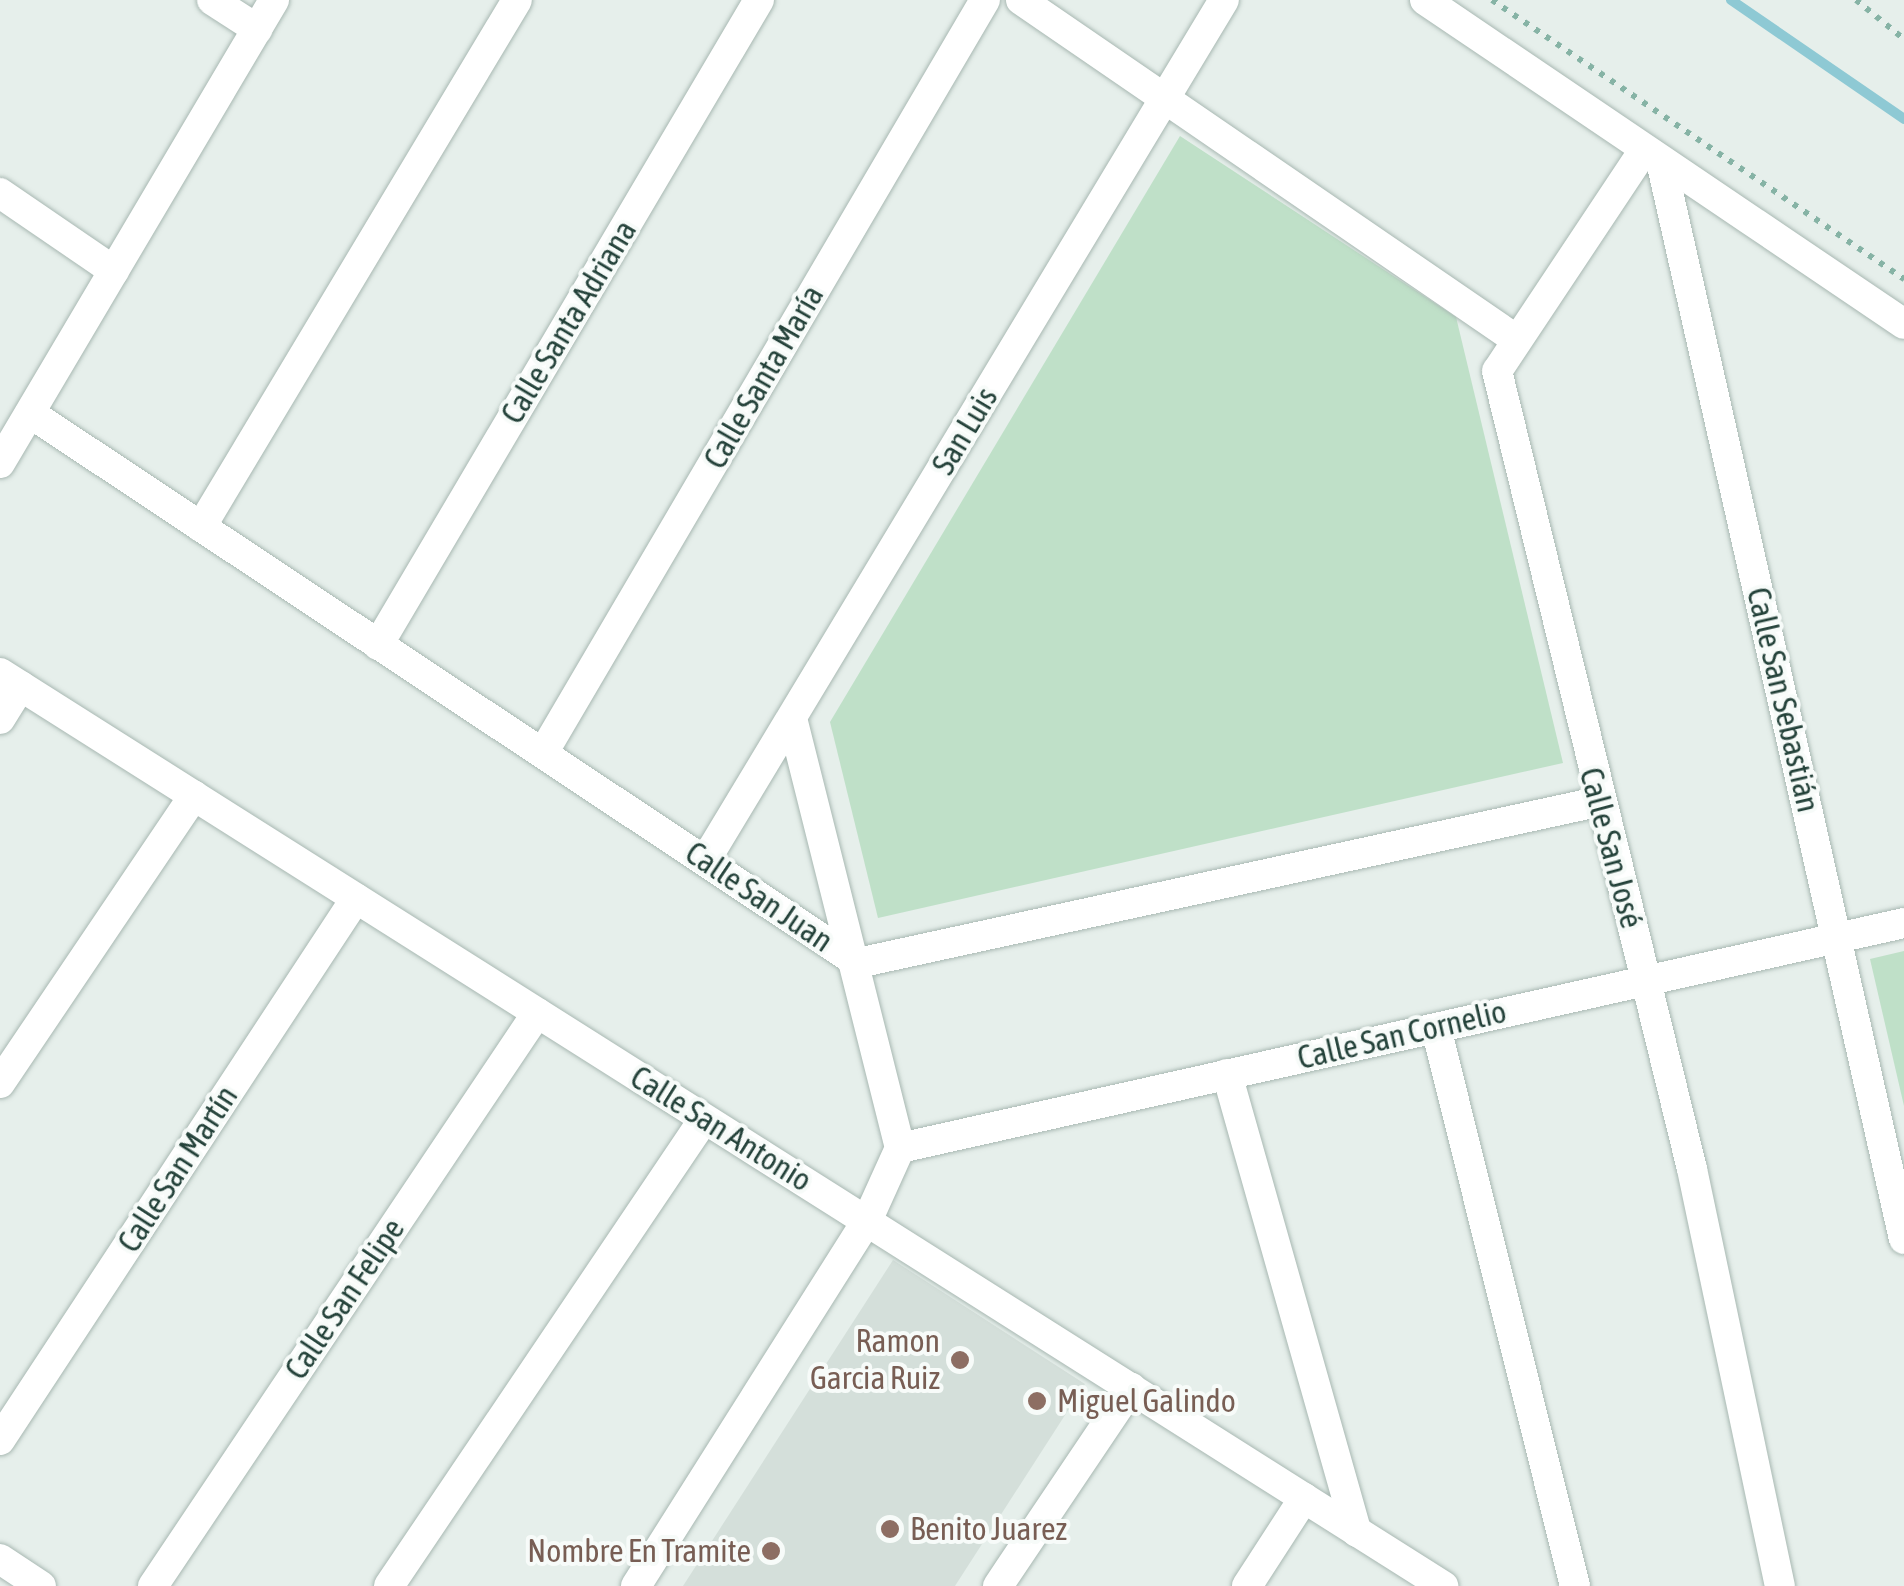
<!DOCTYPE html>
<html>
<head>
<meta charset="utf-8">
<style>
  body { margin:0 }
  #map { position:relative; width:1904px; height:1586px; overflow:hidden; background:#e6efeb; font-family:"Asap Condensed",sans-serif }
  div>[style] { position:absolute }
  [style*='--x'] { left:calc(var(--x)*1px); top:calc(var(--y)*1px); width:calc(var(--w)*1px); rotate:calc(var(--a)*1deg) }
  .built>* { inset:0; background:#d4dfda }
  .green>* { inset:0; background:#bfe0c8 }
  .stream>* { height:10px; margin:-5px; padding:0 5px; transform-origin:5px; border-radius:5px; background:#8ec9d4 }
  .path>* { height:6px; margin-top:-3px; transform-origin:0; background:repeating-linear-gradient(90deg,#86b3a5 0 5px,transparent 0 13px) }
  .roads { filter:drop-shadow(0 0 2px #a8b8b2) drop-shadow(0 0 2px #a8b8b2) }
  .minor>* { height:30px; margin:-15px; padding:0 15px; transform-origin:15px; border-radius:15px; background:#fff }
  .dots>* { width:28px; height:28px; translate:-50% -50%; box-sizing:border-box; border:5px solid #f7fbf9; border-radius:50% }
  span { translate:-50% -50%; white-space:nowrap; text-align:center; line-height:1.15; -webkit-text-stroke:8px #f7fbf9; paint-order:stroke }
  .street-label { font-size:32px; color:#24423a }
  .education-label { font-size:32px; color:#785e54 }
  .right { translate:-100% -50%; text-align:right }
  .left { translate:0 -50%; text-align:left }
</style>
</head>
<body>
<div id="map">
  <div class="built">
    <i style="clip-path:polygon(893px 1260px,1085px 1384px,955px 1586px,683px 1586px)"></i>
  </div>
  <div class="green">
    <i style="clip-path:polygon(1180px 136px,1456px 317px,1563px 763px,878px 918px,830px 722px)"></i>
    <i style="clip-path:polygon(1904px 951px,1904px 1106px,1870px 959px)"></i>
  </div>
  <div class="stream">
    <i style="--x:1731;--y:0;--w:210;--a:34.5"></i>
  </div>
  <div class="path">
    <i style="--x:1492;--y:0;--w:498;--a:34.1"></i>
    <i style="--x:1856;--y:0;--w:62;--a:39.1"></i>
  </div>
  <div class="roads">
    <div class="minor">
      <i style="--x:212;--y:0;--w:54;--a:32.8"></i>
      <i style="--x:1021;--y:0;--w:601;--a:34.43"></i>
      <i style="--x:1425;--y:0;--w:578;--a:34.07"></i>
      <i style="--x:1644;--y:150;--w:265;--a:123.6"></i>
      <i style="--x:1497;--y:371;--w:821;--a:76.27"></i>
      <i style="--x:1692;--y:1169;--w:426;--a:78.1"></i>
      <i style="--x:1661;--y:161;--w:1105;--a:77.3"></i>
      <i style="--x:0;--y:193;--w:138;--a:34.4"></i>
      <i style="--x:30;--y:413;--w:994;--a:33.59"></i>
      <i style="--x:858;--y:963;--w:756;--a:-12.29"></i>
      <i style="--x:0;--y:463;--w:538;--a:-59.38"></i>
      <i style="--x:201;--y:527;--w:614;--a:-59.05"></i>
      <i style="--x:378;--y:645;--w:749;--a:-59.43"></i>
      <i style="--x:0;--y:673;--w:1708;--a:32.32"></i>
      <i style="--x:0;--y:719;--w:39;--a:-58"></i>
      <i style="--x:543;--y:753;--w:873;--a:-59.59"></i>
      <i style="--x:705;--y:861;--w:1005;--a:-58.92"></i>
      <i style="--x:1436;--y:1028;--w:575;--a:76.01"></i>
      <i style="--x:1227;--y:1074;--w:476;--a:74.2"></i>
      <i style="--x:0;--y:1083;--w:347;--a:-56"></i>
      <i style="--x:900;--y:1148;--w:1029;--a:-12.63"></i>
      <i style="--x:0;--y:1440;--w:648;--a:-56.7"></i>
      <i style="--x:0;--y:1559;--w:49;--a:33.4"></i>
      <i style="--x:153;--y:1586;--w:690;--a:-56.17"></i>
      <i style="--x:389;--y:1586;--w:563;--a:-56"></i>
      <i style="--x:636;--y:1586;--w:432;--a:-57.7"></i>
      <i style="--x:867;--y:1221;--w:80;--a:-65.7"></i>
      <i style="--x:900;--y:1148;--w:443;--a:-104.1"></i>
      <i style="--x:998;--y:1586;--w:239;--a:-56.1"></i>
      <i style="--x:1247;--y:1586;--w:105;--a:-57.1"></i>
    </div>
  </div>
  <div class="dots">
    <i style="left:960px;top:1360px;background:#8d6e63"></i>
    <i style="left:1037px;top:1401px;background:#8d6e63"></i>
    <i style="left:890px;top:1529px;background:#8d6e63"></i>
    <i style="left:771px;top:1551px;background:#8d6e63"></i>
  </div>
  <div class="street-label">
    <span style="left:569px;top:322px;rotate:-59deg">Calle Santa Adriana</span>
    <span style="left:764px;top:377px;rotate:-60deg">Calle Santa María</span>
    <span style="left:965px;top:431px;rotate:-59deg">San Luis</span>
    <span style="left:1783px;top:700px;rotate:77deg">Calle San Sebastián</span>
    <span style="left:1611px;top:848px;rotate:75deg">Calle San José</span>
    <span style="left:759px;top:897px;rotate:34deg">Calle San Juan</span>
    <span style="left:1402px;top:1035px;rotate:-13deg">Calle San Cornelio</span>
    <span style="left:721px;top:1129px;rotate:32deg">Calle San Antonio</span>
    <span style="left:178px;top:1169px;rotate:-57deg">Calle San Martín</span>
    <span style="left:345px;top:1299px;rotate:-56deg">Calle San Felipe</span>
  </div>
  <div class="education-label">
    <span class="right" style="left:940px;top:1360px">Ramon<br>Garcia Ruiz</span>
    <span class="left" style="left:1057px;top:1401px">Miguel Galindo</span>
    <span class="left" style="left:910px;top:1529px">Benito Juarez</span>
    <span class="right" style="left:751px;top:1551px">Nombre En Tramite</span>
  </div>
</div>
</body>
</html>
